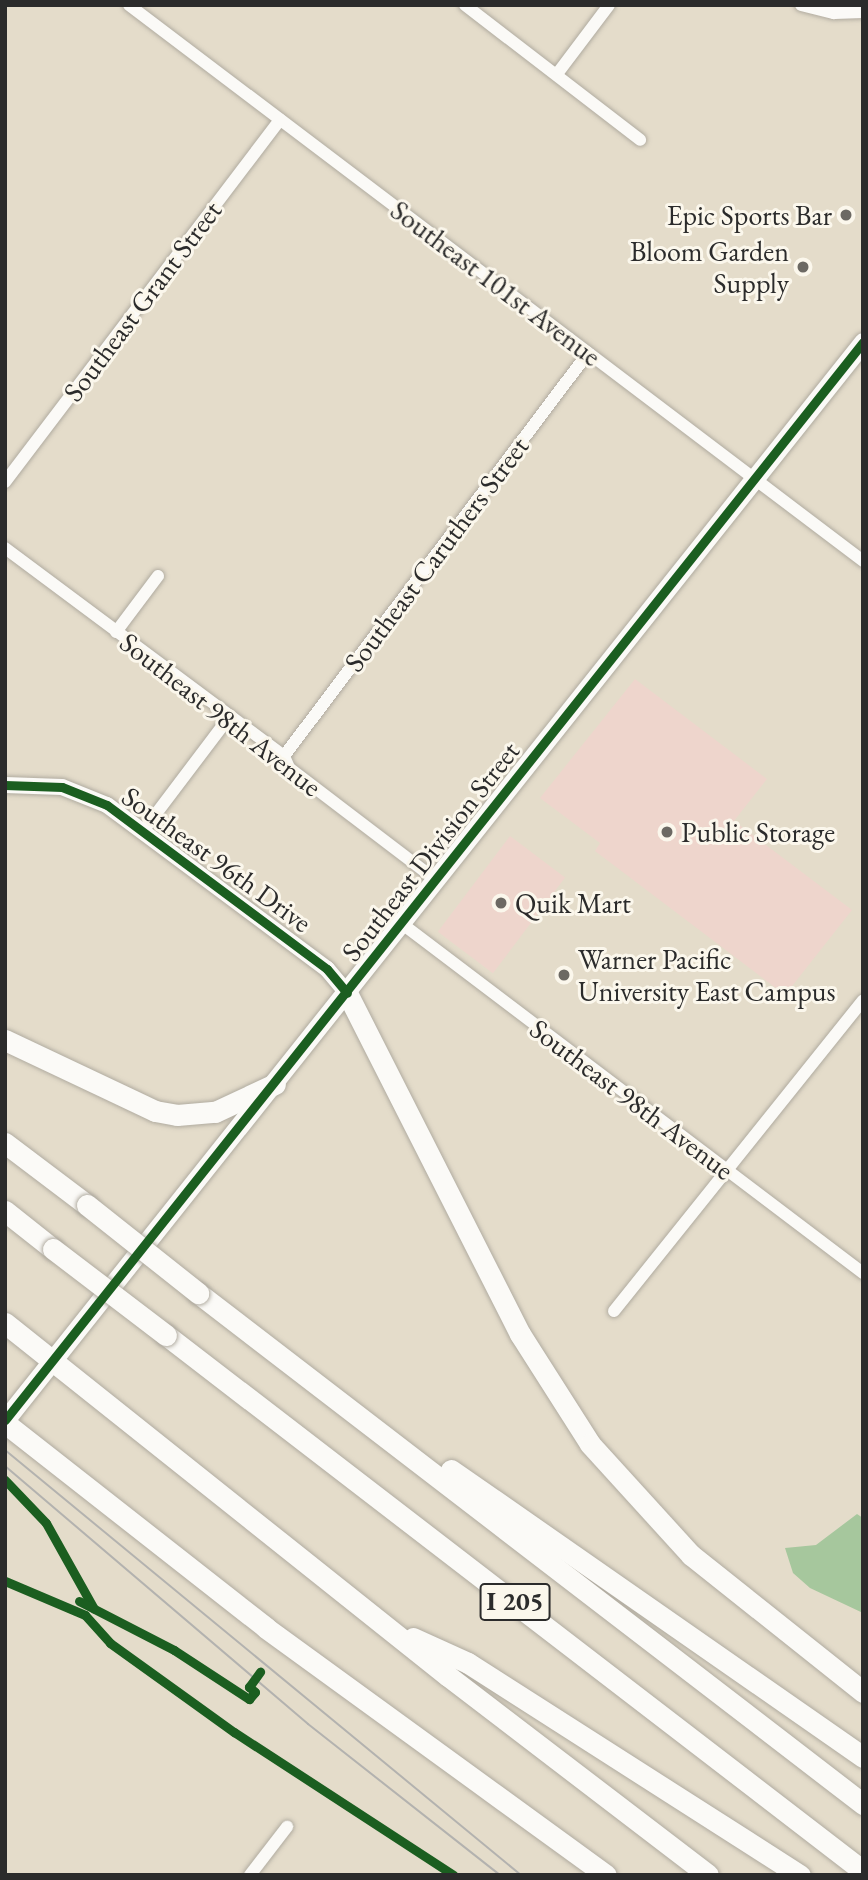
<!DOCTYPE html>
<html>
<head>
<meta charset="utf-8">
<style>
  body { margin:0 }
  #map { position:relative; width:868px; height:1880px; overflow:hidden; background:#e4dcca; font-family:"EB Garamond",serif }
  div>[style] { position:absolute }
  [style*='--x'] { left:calc(var(--x)*1px); top:calc(var(--y)*1px); width:calc(var(--w)*1px); rotate:calc(var(--a)*1deg) }
  .built>* { inset:0; background:#eed5cc; transform-origin:0 0 }
  .forest>* { inset:0; background:#a6c79d }
  .roads { filter:drop-shadow(0 0 2px #b0aba0) drop-shadow(0 0 2px #b0aba0) }
  .street>* { height:12px; margin:-6px; padding:0 6px; transform-origin:6px; border-radius:6px; background:#fbfaf7 }
  .secondary>* { height:16px; margin:-8px; padding:0 8px; transform-origin:8px; border-radius:8px; background:#fbfaf7 }
  .primary>* { height:19px; margin:-9.5px; padding:0 9.5px; transform-origin:9.5px; border-radius:9.5px; background:#fbfaf7 }
  .highway>* { height:21px; margin:-10.5px; padding:0 10.5px; transform-origin:10.5px; border-radius:10.5px; background:#fbfaf7 }
  .tram>* { height:2px; margin:-1px; padding:0 1px; transform-origin:1px; border-radius:1px; background:#b3b2af }
  .bridges { filter:drop-shadow(0 0 2px #b0aba0) drop-shadow(0 0 2px #b0aba0) }
  .highway-bridge>* { height:21px; margin:-10.5px; padding:0 10.5px; transform-origin:10.5px; border-radius:10.5px; background:#fbfaf7 }
  .cycleway>* { height:9px; margin:-4.5px; padding:0 4.5px; transform-origin:4.5px; border-radius:4.5px; background:#1b5e20 }
  .dots>* { width:19px; height:19px; translate:-50% -50%; box-sizing:border-box; border:4px solid #fbf7ec; border-radius:50% }
  span { translate:-50% -50%; white-space:nowrap; text-align:center; line-height:1.15; -webkit-text-stroke:6px #fbf7ec; paint-order:stroke }
  .shield-label span { padding:2px 5px; background:#fbf7ec; border:2px solid; border-radius:5px; -webkit-text-stroke-width:0 }
  .shield-label { font-size:26px; color:#2b2b2b; font-weight:700 }
  .poi-label { font-size:28px; color:#2b2b2b }
  .right { translate:-100% -50%; text-align:right }
  .left { translate:0 -50%; text-align:left }
  .street-label { font-size:28px; color:#2b2b2b }
  .frame { position:absolute; inset:0; border:7px solid #2b2b2b; pointer-events:none }
</style>
</head>
<body>
<div id="map">
  <div class="built">
    <i style="clip-path:polygon(635px 679px,767px 779px,734px 821px,852px 910px,785px 995px,595px 851px,600px 843px,540px 798px)"></i>
    <i style="left:510px;top:836px;width:69px;height:120px;rotate:37deg"></i>
  </div>
  <div class="forest">
    <i style="clip-path:polygon(857px 1514px,863px 1518px,863px 1613px,810px 1588px,793px 1573px,785px 1548px,816px 1545px)"></i>
  </div>
  <div class="roads">
    <div class="street">
      <i style="--x:129;--y:5;--w:921;--a:37.14"></i>
      <i style="--x:465;--y:5;--w:221;--a:37.6"></i>
      <i style="--x:801;--y:5;--w:34;--a:14"></i>
      <i style="--x:834;--y:13;--w:29;--a:-2"></i>
      <i style="--x:557;--y:74;--w:86;--a:-53"></i>
      <i style="--x:5;--y:482;--w:455;--a:-52.8"></i>
      <i style="--x:5;--y:548;--w:348;--a:36.7"></i>
      <i style="--x:284;--y:756;--w:13;--a:67"></i>
      <i style="--x:289;--y:768;--w:185;--a:37.3"></i>
      <i style="--x:116;--y:632;--w:70;--a:-53.1"></i>
      <i style="--x:284;--y:756;--w:505;--a:-52.97"></i>
      <i style="--x:143;--y:831;--w:144;--a:-52.9"></i>
      <i style="--x:401;--y:923;--w:580;--a:37.15"></i>
      <i style="--x:614;--y:1311;--w:398;--a:-51.3"></i>
      <i style="--x:250;--y:1875;--w:61;--a:-52.4"></i>
    </div>
    <div class="secondary">
      <i style="--x:5;--y:785;--w:57;--a:2"></i>
      <i style="--x:62;--y:787;--w:48;--a:21.8"></i>
      <i style="--x:107;--y:805;--w:274;--a:36.7"></i>
      <i style="--x:327;--y:969;--w:31;--a:50"></i>
    </div>
    <div class="primary">
      <i style="--x:5;--y:1420;--w:1378;--a:-51.48"></i>
    </div>
    <div class="highway">
      <i style="--x:347;--y:993;--w:382;--a:63.1"></i>
      <i style="--x:520;--y:1334;--w:130;--a:57.5"></i>
      <i style="--x:590;--y:1444;--w:150;--a:47.7"></i>
      <i style="--x:691;--y:1555;--w:220;--a:38.5"></i>
      <i style="--x:5;--y:1040;--w:166;--a:25.3"></i>
      <i style="--x:155;--y:1111;--w:22;--a:10"></i>
      <i style="--x:177;--y:1115;--w:38;--a:-5"></i>
      <i style="--x:215;--y:1112;--w:66;--a:-25"></i>
      <i style="--x:5;--y:1143;--w:103;--a:37.1"></i>
      <i style="--x:5;--y:1211;--w:61;--a:38.4"></i>
      <i style="--x:198;--y:1293;--w:839;--a:37.54"></i>
      <i style="--x:5;--y:1323;--w:566;--a:38.55"></i>
      <i style="--x:448;--y:1676;--w:327;--a:37.4"></i>
      <i style="--x:166;--y:1335;--w:879;--a:37.56"></i>
      <i style="--x:5;--y:1423;--w:332;--a:38.1"></i>
      <i style="--x:266;--y:1628;--w:420;--a:36"></i>
      <i style="--x:451;--y:1470;--w:502;--a:34.86"></i>
      <i style="--x:413;--y:1638;--w:60;--a:24.4"></i>
      <i style="--x:468;--y:1663;--w:394;--a:32.6"></i>
    </div>
  </div>
  <div class="tram">
    <i style="--x:5;--y:1450;--w:668;--a:39.48"></i>
    <i style="--x:5;--y:1466;--w:398;--a:40.4"></i>
    <i style="--x:308;--y:1724;--w:244;--a:38.2"></i>
  </div>
  <div class="bridges">
    <div class="highway-bridge">
      <i style="--x:87;--y:1205;--w:142;--a:38.4"></i>
      <i style="--x:53;--y:1249;--w:142;--a:37.3"></i>
    </div>
  </div>
  <div class="cycleway">
    <i style="--x:5;--y:785;--w:57;--a:2"></i>
    <i style="--x:62;--y:787;--w:48;--a:21.8"></i>
    <i style="--x:107;--y:805;--w:274;--a:36.7"></i>
    <i style="--x:327;--y:969;--w:31;--a:50"></i>
    <i style="--x:5;--y:1420;--w:1378;--a:-51.48"></i>
    <i style="--x:5;--y:1480;--w:59;--a:46.4"></i>
    <i style="--x:46;--y:1523;--w:98;--a:60.8"></i>
    <i style="--x:5;--y:1581;--w:87;--a:23"></i>
    <i style="--x:85;--y:1615;--w:38;--a:48"></i>
    <i style="--x:110;--y:1643;--w:153;--a:35.7"></i>
    <i style="--x:234;--y:1732;--w:262;--a:33.1"></i>
    <i style="--x:79;--y:1601;--w:107;--a:27.3"></i>
    <i style="--x:174;--y:1650;--w:90;--a:33.2"></i>
    <i style="--x:249;--y:1699;--w:9;--a:-49"></i>
    <i style="--x:255;--y:1692;--w:8;--a:-140"></i>
    <i style="--x:249;--y:1687;--w:19;--a:-54"></i>
  </div>
  <div class="dots">
    <i style="left:846px;top:215px;background:#6c6963"></i>
    <i style="left:803px;top:267px;background:#6c6963"></i>
    <i style="left:667px;top:832px;background:#6c6963"></i>
    <i style="left:501px;top:903px;background:#6c6963"></i>
    <i style="left:564px;top:975px;background:#6c6963"></i>
  </div>
  <div class="shield-label">
    <span style="left:515px;top:1602px">I 205</span>
  </div>
  <div class="poi-label">
    <span class="right" style="left:832px;top:215px">Epic Sports Bar</span>
    <span class="right" style="left:789px;top:267px">Bloom Garden<br>Supply</span>
    <span class="left" style="left:681px;top:832px">Public Storage</span>
    <span class="left" style="left:515px;top:903px">Quik Mart</span>
    <span class="left" style="left:578px;top:975px">Warner Pacific<br>University East Campus</span>
  </div>
  <div class="street-label">
    <span style="left:496px;top:283px;rotate:37deg">Southeast 101st Avenue</span>
    <span style="left:142px;top:301px;rotate:-53deg">Southeast Grant Street</span>
    <span style="left:436px;top:554px;rotate:-53deg">Southeast Caruthers Street</span>
    <span style="left:221px;top:714px;rotate:38deg">Southeast 98th Avenue</span>
    <span style="left:430px;top:851px;rotate:-52deg">Southeast Division Street</span>
    <span style="left:217px;top:859px;rotate:36deg">Southeast 96th Drive</span>
    <span style="left:632px;top:1099px;rotate:37deg">Southeast 98th Avenue</span>
  </div>
  <div class="frame"></div>
</div>
</body>
</html>
